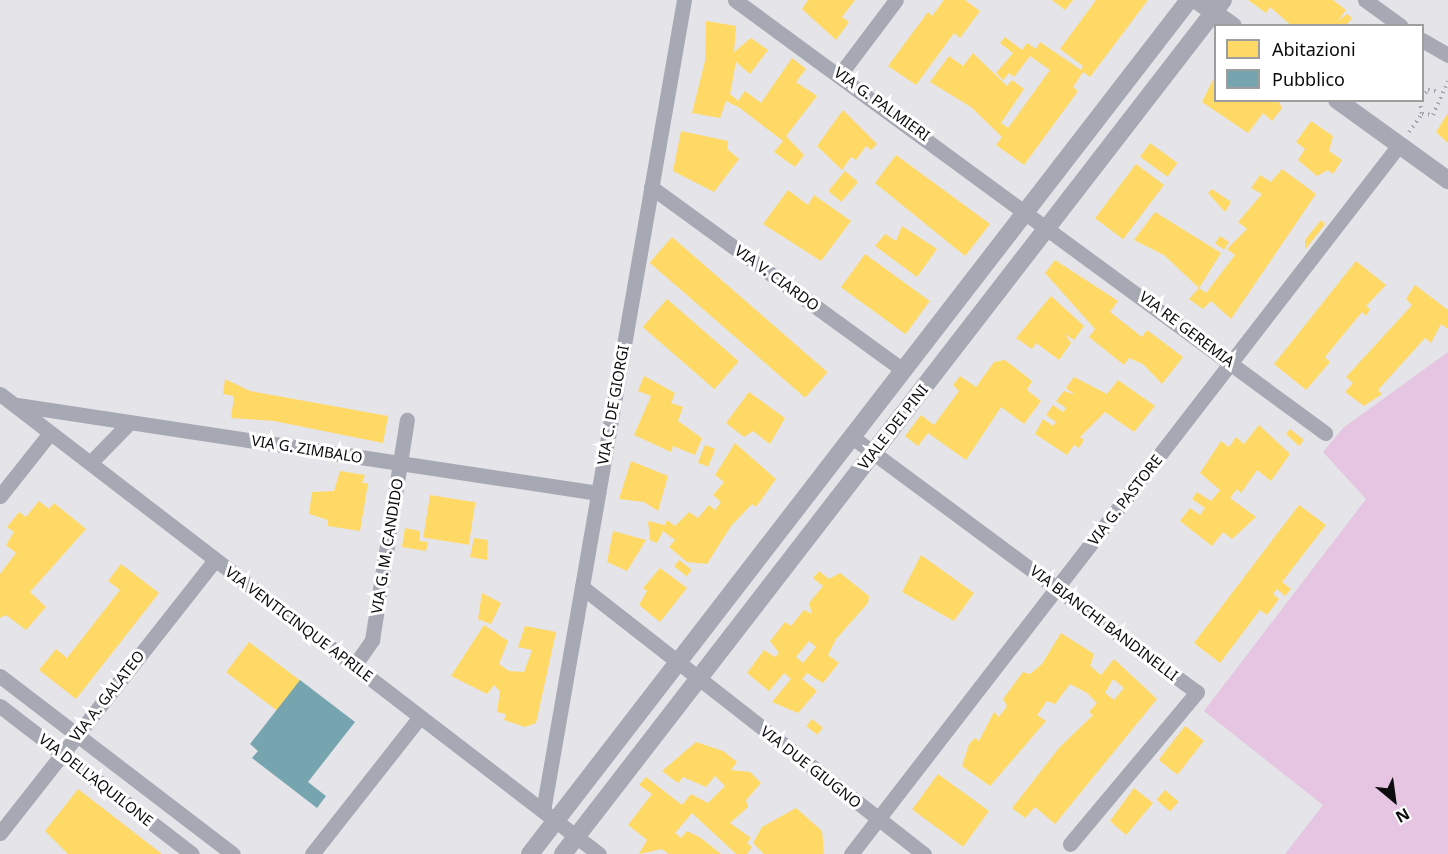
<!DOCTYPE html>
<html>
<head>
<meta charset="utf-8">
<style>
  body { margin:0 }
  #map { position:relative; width:1448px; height:854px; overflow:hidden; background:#e4e4e9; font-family:"Noto Sans",sans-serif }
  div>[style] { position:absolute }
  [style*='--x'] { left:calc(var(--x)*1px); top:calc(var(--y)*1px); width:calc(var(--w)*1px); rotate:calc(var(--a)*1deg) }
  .green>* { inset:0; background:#e5c5e1 }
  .homes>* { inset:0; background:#ffd966; transform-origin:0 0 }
  .public>* { inset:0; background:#76a5af }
  .path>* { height:4px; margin-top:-2px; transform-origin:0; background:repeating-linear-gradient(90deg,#a3a4ac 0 1.5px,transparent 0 6px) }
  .minor>* { height:15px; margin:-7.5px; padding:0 7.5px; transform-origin:7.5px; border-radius:7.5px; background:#a6a9b3 }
  .tertiary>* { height:18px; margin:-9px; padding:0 9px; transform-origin:9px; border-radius:9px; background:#a6a9b3 }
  span { translate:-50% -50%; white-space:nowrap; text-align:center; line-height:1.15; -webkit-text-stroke:6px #fff; paint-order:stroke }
  .street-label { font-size:15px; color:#0c0c0f }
  .legend { position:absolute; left:1214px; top:24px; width:210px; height:78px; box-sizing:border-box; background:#fff; border:2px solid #9e9e9f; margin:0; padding:8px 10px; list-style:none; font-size:18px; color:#0c0c0f }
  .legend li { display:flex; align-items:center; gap:12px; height:30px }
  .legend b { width:30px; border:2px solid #9e9e9f }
  .north { position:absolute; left:1364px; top:770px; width:60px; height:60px; -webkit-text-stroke:4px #fff; paint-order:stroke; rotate:151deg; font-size:16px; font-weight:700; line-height:24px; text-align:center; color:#0c0c0f }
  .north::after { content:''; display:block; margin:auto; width:21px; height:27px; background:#0c0c0f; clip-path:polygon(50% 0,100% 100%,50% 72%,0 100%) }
</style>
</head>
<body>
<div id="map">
  <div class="green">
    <i style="clip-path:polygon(1448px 352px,1448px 854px,1285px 854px,1323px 805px,1204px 711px,1366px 499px,1323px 452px,1343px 428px)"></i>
  </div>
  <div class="homes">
    <i style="clip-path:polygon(808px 0,855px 0,842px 17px,849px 22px,836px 40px,802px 9px)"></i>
    <i style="clip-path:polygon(944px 0,965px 0,980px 11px,960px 38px,954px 33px,916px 85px,888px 66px,928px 12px,932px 16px)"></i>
    <i style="clip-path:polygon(1052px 0,1073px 0,1065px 10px)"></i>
    <i style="clip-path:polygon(1096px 0,1148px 0,1090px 77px,1083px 72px,1073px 87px,1078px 91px,1024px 165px,996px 145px,1002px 137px,971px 107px,930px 82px,949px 56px,963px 66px,973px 53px,1007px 86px,1012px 80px,1024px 89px,1001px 123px,1008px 128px,1050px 70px,1030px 56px,1014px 77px,1009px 73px,1003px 80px,996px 73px,1013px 53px,1000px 43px,1005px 37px,1022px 50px,1027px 43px,1036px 49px,1040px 42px,1081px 70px,1083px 66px,1060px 49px)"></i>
    <i style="clip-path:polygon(1248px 0,1333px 0,1346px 10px,1338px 21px,1347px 14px,1352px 18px,1346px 26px,1292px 26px,1270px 7px,1266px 13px)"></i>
    <i style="clip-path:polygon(706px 21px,736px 26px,734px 52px,751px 38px,768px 50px,750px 74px,736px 62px,730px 94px,738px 101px,745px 91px,761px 103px,792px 58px,806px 69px,796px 82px,817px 96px,786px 136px,804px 155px,795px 167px,774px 152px,783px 141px,740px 108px,726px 101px,720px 118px,692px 113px,705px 61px)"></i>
    <i style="clip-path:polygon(1215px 76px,1215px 100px,1278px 100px,1282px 108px,1272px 121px,1263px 113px,1248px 133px,1202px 102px)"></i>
    <i style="clip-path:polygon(843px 110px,877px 144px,871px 150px,866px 146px,856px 160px,851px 157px,842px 170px,817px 146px)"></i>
    <i style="clip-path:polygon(1448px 113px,1448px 143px,1436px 132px)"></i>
    <i style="clip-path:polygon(1311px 121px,1333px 136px,1329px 151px,1342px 160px,1333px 174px,1328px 170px,1317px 176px,1298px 160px,1305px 149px,1296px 142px)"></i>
    <i style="clip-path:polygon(681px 131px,728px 141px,727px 149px,739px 159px,714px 192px,673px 171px)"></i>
    <i style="left:1150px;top:143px;width:34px;height:17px;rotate:36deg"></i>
    <i style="clip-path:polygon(896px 155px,990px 224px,965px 256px,875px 183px)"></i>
    <i style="left:1136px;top:164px;width:35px;height:68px;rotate:37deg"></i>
    <i style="clip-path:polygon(1282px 169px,1316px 194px,1231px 319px,1211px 301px,1203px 309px,1189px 299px,1199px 288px,1206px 293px,1235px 255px,1227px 249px,1247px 229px,1238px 222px,1262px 194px,1251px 188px,1260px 175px,1271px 182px)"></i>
    <i style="left:845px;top:171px;width:17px;height:26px;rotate:40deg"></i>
    <i style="clip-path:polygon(1212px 189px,1231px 202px,1225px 212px,1208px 193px)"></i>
    <i style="clip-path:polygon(788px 190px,808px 205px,814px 195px,851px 221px,821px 261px,763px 224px)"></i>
    <i style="clip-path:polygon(1155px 212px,1221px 253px,1199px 288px,1164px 255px,1134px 240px)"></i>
    <i style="clip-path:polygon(1321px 220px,1325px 224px,1305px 250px,1305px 240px)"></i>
    <i style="clip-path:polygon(902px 226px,937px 249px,917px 277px,875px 246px,885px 234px,896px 241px)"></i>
    <i style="left:1220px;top:236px;width:11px;height:9px;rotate:34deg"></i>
    <i style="left:672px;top:237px;width:206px;height:34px;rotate:41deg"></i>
    <i style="left:865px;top:254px;width:80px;height:41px;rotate:36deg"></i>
    <i style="clip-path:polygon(1055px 260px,1118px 301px,1110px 312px,1142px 337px,1147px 330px,1183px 357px,1162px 384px,1143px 364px,1129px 358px,1124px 365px,1089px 337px,1095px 329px,1045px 273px)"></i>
    <i style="clip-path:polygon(1356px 261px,1386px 285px,1366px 306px,1370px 309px,1366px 316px,1362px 312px,1325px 357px,1330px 362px,1306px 390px,1274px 364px)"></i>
    <i style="clip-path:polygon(1415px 285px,1448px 310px,1448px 329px,1441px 324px,1431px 343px,1425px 338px,1378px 390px,1382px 394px,1364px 406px,1345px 392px,1353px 383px,1346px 377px,1412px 305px,1406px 299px)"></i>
    <i style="clip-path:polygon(1051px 296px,1084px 326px,1074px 340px,1065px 334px,1071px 343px,1059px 360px,1036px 343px,1032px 349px,1016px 338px)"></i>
    <i style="left:667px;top:299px;width:95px;height:37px;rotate:41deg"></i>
    <i style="clip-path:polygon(1005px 360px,1032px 381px,1027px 390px,1041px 401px,1024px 424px,1001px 407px,966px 460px,928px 433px,918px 446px,905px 436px,921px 415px,934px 425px,959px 391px,953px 385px,960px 376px,976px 387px,994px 362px)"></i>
    <i style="clip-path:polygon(644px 376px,675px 393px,671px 403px,683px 407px,678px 421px,702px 438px,695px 455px,673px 446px,671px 452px,634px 435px,651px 396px,638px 391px)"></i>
    <i style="clip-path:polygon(1074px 377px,1107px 394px,1118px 380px,1155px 406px,1134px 432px,1105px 412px,1080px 437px,1084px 440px,1079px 448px,1074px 445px,1067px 455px,1035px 434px,1043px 419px,1053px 426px,1056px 422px,1046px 415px,1053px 405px,1063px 412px,1066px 408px,1056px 401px,1064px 391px,1075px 395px,1066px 388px)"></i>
    <i style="clip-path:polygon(225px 379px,250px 391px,388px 416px,383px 443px,274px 421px,231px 418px,234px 396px,223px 394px)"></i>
    <i style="clip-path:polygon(749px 392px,785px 418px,770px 444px,753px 431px,744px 437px,726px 423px)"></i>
    <i style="clip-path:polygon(1259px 425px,1290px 454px,1271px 481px,1257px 470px,1241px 493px,1237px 489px,1230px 498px,1256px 517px,1232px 539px,1223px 532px,1212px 546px,1180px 521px,1190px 508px,1200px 515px,1205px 508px,1192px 499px,1197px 492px,1211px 501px,1220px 490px,1200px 473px,1221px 441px,1229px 447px,1236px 437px,1244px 444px)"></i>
    <i style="clip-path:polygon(1290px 429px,1304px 440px,1299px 446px,1286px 434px)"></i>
    <i style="clip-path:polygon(735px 443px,776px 479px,756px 507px,752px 504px,731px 526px,707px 564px,687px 562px,669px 547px,675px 540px,663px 531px,657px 543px,650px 540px,648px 521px,665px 525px,667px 520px,675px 526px,689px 512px,698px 518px,709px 505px,715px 510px,721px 502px,713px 495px,724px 482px,715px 475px)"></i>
    <i style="left:705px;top:445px;width:11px;height:19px;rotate:22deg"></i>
    <i style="clip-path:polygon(631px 461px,668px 476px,658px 511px,644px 502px,619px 499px)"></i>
    <i style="clip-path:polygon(340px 471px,365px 475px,362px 483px,368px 483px,360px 531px,328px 526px,328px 520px,309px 514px,312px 492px,334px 491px)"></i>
    <i style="left:430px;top:495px;width:46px;height:43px;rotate:9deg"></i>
    <i style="clip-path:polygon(39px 501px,49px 509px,54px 503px,86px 529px,30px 592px,46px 607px,26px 630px,6px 615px,0 618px,0 574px,16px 553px,6px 545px,14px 532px,7px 527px,19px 512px,26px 517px)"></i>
    <i style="clip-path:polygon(1299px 505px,1326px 525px,1282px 582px,1291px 589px,1285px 596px,1277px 589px,1273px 594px,1279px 599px,1267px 615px,1260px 610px,1220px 663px,1194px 643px)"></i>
    <i style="clip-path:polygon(405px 528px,420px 531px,419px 541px,428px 542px,426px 551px,402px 547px)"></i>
    <i style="clip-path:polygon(613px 531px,646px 540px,627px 571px,607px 562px)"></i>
    <i style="clip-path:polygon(474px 538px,488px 540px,487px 560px,470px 557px)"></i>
    <i style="clip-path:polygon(921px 555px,974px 593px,954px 621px,902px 592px)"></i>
    <i style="left:679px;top:560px;width:16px;height:8px;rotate:38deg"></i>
    <i style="clip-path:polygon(121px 564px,159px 593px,76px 699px,39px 670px,56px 649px,67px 658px,120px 590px,108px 581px)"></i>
    <i style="clip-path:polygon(660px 568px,687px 588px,660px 622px,639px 605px,647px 591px,643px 588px)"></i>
    <i style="clip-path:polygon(evenodd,819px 571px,829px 579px,840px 573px,869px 596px,868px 603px,836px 639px,828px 655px,839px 663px,823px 683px,807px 673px,802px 679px,817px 691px,798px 713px,772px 702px,791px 679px,784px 673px,769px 691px,747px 673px,764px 650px,775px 657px,779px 653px,770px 641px,785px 622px,791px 626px,804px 610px,812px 614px,809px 603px,823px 586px,813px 578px,819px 571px,809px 641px,816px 647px,803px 663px,796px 657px,809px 641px)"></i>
    <i style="clip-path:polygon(482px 593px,501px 603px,491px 624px,478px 619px)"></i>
    <i style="clip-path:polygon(484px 625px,508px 641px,499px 664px,509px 671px,524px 672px,532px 650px,518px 647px,525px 626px,556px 632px,536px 723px,525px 727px,504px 720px,506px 714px,497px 712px,500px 691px,494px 685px,487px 694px,451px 676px)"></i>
    <i style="clip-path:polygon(evenodd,1061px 633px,1094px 654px,1090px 666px,1101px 675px,1114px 659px,1157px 699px,1055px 824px,1035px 807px,1025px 818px,1012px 808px,1059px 748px,1093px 715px,1089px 712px,1097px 703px,1087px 693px,1070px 684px,1055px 704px,1047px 701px,1037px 715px,1046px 721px,990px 786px,962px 766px,969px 744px,975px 738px,979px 741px,994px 712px,999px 717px,1007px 706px,1003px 699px,1023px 672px,1030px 674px,1042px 664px,1061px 633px,1113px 679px,1124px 688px,1114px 700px,1105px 693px,1113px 679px)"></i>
    <i style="left:249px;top:642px;width:64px;height:38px;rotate:37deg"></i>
    <i style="left:812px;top:719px;width:14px;height:9px;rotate:39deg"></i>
    <i style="left:1185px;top:726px;width:24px;height:43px;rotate:38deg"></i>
    <i style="clip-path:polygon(696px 742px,723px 751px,737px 762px,731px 770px,750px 772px,761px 783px,746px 800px,748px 807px,730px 823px,751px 838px,747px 843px,752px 847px,747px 854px,736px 854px,692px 813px,675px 833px,681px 838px,687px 831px,701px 838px,721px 854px,669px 854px,662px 849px,639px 854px,647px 840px,628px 825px,652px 794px,639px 785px,646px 777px,682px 805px,691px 794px,708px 803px,725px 786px,715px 776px,706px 787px,683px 777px,678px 783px,662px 771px)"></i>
    <i style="left:938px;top:774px;width:63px;height:44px;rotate:36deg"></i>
    <i style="clip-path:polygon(1134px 788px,1153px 803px,1126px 835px,1110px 821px)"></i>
    <i style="clip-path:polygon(78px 789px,162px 854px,68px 854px,45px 831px)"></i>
    <i style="left:1165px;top:790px;width:18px;height:13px;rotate:41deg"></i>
    <i style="clip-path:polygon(796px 808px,822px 831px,824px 854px,764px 854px,753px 843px,762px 827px)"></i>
  </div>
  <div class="public">
    <i style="clip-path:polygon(300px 680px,355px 722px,308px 782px,326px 796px,317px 808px,252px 758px,258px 751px,250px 744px)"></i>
  </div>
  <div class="path">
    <i style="--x:1422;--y:98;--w:10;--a:-53"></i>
    <i style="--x:1428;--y:90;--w:12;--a:9"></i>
    <i style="--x:1420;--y:100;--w:14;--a:82"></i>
    <i style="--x:1409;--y:132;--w:22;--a:-54"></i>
    <i style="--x:1422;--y:114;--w:11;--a:5"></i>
    <i style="--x:1433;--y:115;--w:37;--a:-66"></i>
  </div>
  <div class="minor">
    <i style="--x:735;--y:0;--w:732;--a:36.27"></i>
    <i style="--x:1365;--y:0;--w:44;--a:35.8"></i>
    <i style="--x:1422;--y:40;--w:30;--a:30"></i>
    <i style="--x:841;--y:73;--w:91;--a:-53"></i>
    <i style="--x:651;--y:187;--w:311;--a:36"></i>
    <i style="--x:0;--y:394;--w:755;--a:37.52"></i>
    <i style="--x:17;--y:405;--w:588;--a:8.61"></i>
    <i style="--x:852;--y:437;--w:429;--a:36.5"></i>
    <i style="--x:1197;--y:692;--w:198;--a:129.9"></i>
    <i style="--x:90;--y:463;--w:57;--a:-45.7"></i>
    <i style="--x:0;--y:496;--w:80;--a:-51.6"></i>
    <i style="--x:582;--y:587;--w:434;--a:38"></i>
    <i style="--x:354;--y:666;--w:32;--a:-55"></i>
    <i style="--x:372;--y:640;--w:223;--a:-81"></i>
    <i style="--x:0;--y:676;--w:293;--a:37.4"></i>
    <i style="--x:0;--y:706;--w:242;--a:37.6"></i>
    <i style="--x:543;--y:811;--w:823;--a:-80.14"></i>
    <i style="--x:0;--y:833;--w:347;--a:-51.8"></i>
    <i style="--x:312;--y:854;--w:174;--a:-51.8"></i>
    <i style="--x:851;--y:854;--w:896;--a:-52.3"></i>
  </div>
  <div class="tertiary">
    <i style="--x:1196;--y:0;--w:45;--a:35.1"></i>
    <i style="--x:1337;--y:100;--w:137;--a:35.8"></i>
    <i style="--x:530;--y:854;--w:1079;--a:-52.34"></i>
    <i style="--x:563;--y:854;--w:1079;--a:-52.3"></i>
  </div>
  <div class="street-label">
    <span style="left:882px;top:104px;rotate:36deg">VIA G. PALMIERI</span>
    <span style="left:777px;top:278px;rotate:36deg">VIA V. CIARDO</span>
    <span style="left:1187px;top:329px;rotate:37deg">VIA RE GEREMIA</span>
    <span style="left:613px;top:405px;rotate:-80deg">VIA C. DE GIORGI</span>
    <span style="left:893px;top:427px;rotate:-52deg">VIALE DEI PINI</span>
    <span style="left:307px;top:449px;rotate:9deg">VIA G. ZIMBALO</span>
    <span style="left:1125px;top:500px;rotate:-52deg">VIA G. PASTORE</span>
    <span style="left:387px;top:546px;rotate:-81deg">VIA G. M. CANDIDO</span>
    <span style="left:1104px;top:623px;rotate:37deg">VIA BIANCHI BANDINELLI</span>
    <span style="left:299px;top:624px;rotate:37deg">VIA VENTICINQUE APRILE</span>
    <span style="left:107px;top:696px;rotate:-52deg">VIA A. GALATEO</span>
    <span style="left:811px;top:767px;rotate:38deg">VIA DUE GIUGNO</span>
    <span style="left:96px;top:780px;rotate:38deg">VIA DELL'AQUILONE</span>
  </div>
  <ul class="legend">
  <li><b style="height:16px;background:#ffd966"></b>Abitazioni</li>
  <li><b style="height:16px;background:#76a5af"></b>Pubblico</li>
  </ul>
  <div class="north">N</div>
</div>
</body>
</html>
